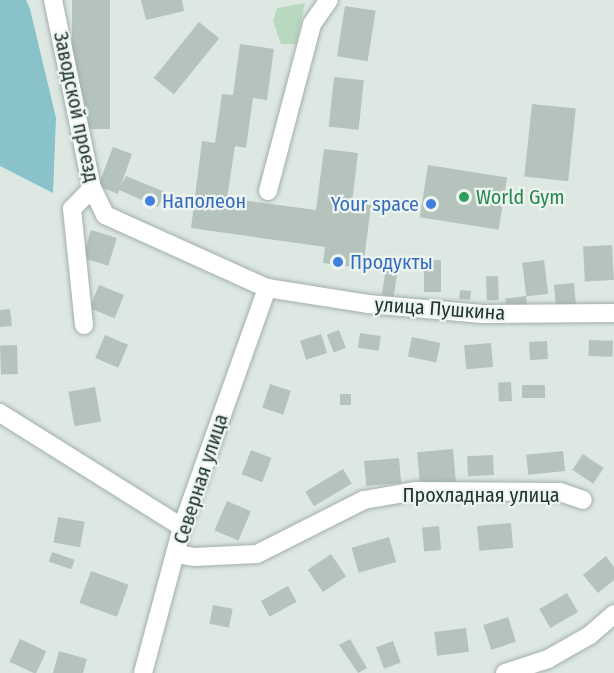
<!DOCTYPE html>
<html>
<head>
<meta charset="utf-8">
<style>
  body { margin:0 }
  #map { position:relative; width:614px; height:673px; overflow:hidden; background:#dee8e3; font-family:"Fira Sans Condensed",sans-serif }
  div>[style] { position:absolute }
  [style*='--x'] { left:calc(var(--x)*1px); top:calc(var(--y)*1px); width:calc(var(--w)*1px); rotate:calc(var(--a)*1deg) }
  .green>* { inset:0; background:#b8d8c0 }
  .water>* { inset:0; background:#8ac2c9 }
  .building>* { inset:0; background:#b4c3bc; transform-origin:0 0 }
  .roads { filter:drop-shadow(0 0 2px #a2afaa) drop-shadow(0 0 2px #a2afaa) }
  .minor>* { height:18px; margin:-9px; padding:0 9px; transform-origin:9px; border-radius:9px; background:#fff }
  .dots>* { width:16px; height:16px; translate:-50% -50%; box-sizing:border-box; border:3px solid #eef5f1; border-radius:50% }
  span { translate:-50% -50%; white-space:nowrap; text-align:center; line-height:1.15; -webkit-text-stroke:4.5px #eef5f1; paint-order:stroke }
  .street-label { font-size:20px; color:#213630 }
  .leisure-label { font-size:20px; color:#27864d }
  .left { translate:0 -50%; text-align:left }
  .shop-label { font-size:20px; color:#366cbe }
  .right { translate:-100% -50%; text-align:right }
</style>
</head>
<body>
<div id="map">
  <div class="green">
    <i style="clip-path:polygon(305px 3px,296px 44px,281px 44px,273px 21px,277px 8px)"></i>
  </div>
  <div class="water">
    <i style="clip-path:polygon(0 0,26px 0,30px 9px,56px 118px,53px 193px,0 166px)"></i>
  </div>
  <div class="building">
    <i style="left:72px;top:0;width:38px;height:129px"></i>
    <i style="clip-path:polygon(141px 0,182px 0,184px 11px,146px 20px)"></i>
    <i style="left:345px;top:6px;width:31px;height:51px;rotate:9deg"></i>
    <i style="left:199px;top:22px;width:26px;height:72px;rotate:39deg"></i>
    <i style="clip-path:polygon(240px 44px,274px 49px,267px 100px,253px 98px,246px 148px,235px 146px,227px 198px,316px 210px,324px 149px,358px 153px,352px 203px,371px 205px,363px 268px,323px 263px,325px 247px,191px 228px,202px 141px,215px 143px,222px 94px,233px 95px)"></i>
    <i style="left:334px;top:77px;width:30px;height:50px;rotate:6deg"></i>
    <i style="left:532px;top:104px;width:44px;height:73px;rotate:6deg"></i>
    <i style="clip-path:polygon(113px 147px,132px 154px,121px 185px,126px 176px,165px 192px,158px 207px,119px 190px,118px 194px,98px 186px)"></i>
    <i style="left:428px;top:165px;width:80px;height:53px;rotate:9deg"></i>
    <i style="left:91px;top:230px;width:27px;height:29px;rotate:17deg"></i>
    <i style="left:612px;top:245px;width:35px;height:29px;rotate:87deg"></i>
    <i style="left:424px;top:260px;width:17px;height:32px"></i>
    <i style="left:544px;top:260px;width:34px;height:22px;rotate:83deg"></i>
    <i style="left:386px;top:268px;width:12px;height:27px;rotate:9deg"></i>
    <i style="left:498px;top:276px;width:24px;height:12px;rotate:88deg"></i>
    <i style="left:574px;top:283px;width:23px;height:20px;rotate:85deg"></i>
    <i style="left:99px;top:285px;width:27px;height:25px;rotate:22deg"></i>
    <i style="left:460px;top:290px;width:11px;height:9px;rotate:5deg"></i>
    <i style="left:526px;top:296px;width:8px;height:21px;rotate:83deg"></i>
    <i style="clip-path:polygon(10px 309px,12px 326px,0 327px,0 310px)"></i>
    <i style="left:339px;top:330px;width:19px;height:13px;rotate:69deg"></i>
    <i style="left:360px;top:333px;width:21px;height:15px;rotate:8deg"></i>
    <i style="left:321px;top:334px;width:20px;height:22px;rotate:72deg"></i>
    <i style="left:105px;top:335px;width:25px;height:25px;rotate:23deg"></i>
    <i style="left:412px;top:337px;width:29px;height:20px;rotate:12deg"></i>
    <i style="left:589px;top:340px;width:24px;height:16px;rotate:2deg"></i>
    <i style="left:547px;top:341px;width:18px;height:18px;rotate:87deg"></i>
    <i style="left:491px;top:343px;width:24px;height:27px;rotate:85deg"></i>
    <i style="left:17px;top:345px;width:29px;height:17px;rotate:88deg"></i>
    <i style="left:511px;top:382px;width:19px;height:13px;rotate:87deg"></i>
    <i style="left:270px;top:384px;width:22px;height:25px;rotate:18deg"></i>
    <i style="left:522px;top:385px;width:23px;height:13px"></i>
    <i style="left:95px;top:387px;width:35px;height:27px;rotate:80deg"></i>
    <i style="left:351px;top:394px;width:11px;height:11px;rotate:90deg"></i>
    <i style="left:453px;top:449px;width:35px;height:36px;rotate:85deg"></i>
    <i style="left:251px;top:450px;width:22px;height:26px;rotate:21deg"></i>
    <i style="left:563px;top:451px;width:20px;height:37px;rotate:84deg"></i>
    <i style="left:583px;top:454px;width:25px;height:19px;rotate:34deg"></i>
    <i style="left:493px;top:455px;width:20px;height:26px;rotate:87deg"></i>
    <i style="left:399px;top:458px;width:25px;height:35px;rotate:85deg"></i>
    <i style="left:343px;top:469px;width:17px;height:44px;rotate:59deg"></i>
    <i style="left:227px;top:501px;width:26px;height:32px;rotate:23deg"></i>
    <i style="left:58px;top:517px;width:27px;height:26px;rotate:10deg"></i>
    <i style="left:511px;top:523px;width:25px;height:34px;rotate:85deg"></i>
    <i style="left:439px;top:526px;width:24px;height:17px;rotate:85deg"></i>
    <i style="left:389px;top:537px;width:26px;height:39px;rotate:74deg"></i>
    <i style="left:52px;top:552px;width:24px;height:10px;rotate:19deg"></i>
    <i style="left:331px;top:554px;width:27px;height:28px;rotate:56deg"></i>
    <i style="clip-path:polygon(606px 556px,614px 567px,614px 580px,598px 593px,583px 575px)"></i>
    <i style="left:91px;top:571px;width:40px;height:34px;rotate:20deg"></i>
    <i style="left:288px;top:586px;width:18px;height:31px;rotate:61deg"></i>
    <i style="left:567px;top:593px;width:22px;height:32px;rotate:60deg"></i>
    <i style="left:213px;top:605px;width:20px;height:19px;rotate:11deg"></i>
    <i style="left:508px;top:617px;width:26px;height:26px;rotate:72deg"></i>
    <i style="left:466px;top:628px;width:24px;height:32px;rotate:83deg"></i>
    <i style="left:20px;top:639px;width:29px;height:25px;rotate:25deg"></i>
    <i style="clip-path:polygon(350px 639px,367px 668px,358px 673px,339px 645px)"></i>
    <i style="left:393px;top:641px;width:23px;height:18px;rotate:70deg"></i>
    <i style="clip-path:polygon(59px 651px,87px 659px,83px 673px,53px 673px)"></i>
  </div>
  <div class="roads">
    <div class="minor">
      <i style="--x:53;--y:0;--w:192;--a:78.3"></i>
      <i style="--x:92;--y:188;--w:30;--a:64"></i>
      <i style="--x:105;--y:215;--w:178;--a:24.3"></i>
      <i style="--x:267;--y:288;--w:102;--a:9"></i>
      <i style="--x:368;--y:304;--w:115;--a:5"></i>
      <i style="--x:483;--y:314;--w:131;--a:-0.4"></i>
      <i style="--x:268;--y:191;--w:173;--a:-75.2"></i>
      <i style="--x:312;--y:24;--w:29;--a:-55"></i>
      <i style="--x:84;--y:325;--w:117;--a:-95.9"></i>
      <i style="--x:72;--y:209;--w:29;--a:-46"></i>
      <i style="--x:0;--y:413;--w:215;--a:32.1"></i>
      <i style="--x:176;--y:554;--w:18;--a:9"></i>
      <i style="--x:194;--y:557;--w:63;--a:-2.7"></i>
      <i style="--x:257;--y:554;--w:120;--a:-26.8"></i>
      <i style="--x:364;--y:500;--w:53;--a:-9.8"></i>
      <i style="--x:416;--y:491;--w:144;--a:0.4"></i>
      <i style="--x:560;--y:492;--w:24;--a:19"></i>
      <i style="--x:143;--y:673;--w:151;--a:-75"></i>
      <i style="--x:182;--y:527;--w:254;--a:-70.4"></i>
      <i style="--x:505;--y:673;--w:45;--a:-18"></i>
      <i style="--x:548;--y:659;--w:48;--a:-29.7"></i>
      <i style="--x:590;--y:635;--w:32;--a:-41"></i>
    </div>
  </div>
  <div class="dots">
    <i style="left:464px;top:197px;background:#2e9e5b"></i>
    <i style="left:150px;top:201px;background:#3f7fe0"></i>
    <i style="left:431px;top:204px;background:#3f7fe0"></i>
    <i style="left:338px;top:262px;background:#3f7fe0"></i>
  </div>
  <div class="street-label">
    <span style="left:76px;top:107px;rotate:78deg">Заводской проезд</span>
    <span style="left:440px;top:309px;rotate:4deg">улица Пушкина</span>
    <span style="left:201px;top:479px;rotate:-72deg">Северная улица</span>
    <span style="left:481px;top:495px">Прохладная улица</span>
  </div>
  <div class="leisure-label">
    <span class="left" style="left:476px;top:197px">World Gym</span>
  </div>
  <div class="shop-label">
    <span class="left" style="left:162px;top:201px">Наполеон</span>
    <span class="right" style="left:419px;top:204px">Your space</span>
    <span class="left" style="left:350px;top:262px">Продукты</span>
  </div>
</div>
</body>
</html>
